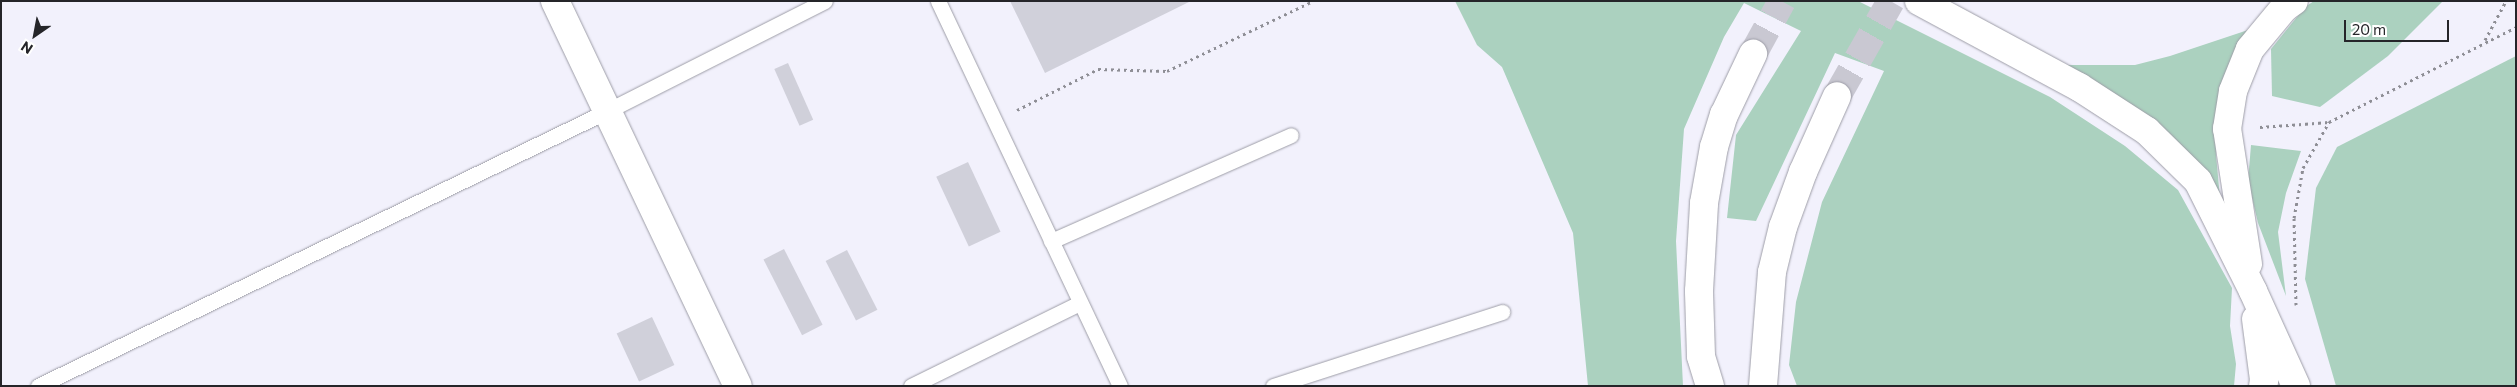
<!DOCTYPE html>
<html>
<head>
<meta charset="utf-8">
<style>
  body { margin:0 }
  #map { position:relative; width:2517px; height:387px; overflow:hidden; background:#f2f1fc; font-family:Commissioner,sans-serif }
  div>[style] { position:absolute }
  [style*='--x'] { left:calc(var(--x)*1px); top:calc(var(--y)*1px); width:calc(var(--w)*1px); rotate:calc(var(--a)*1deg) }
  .green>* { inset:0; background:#abd1bf }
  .building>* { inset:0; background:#d0d0da; transform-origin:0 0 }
  .minor-tunnel>* { height:28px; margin-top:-14px; transform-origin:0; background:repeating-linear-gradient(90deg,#c9c8d2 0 28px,transparent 0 42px) }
  .path>* { height:3px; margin-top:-1.5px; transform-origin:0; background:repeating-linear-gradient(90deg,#8e8e95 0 2.5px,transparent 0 6.5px) }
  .roads { filter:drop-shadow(0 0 1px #9d9da7) drop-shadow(0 0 1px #9d9da7) }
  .service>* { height:15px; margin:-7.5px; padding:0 7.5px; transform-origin:7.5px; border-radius:7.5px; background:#fff }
  .minor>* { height:28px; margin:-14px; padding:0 14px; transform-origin:14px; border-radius:14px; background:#fff }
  span { translate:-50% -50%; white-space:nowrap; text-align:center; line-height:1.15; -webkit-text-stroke:4px #fff; paint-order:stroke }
  .frame { position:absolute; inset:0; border:2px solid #252529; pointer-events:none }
  .north { position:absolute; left:10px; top:10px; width:50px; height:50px; -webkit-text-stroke:4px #fff; paint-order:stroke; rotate:213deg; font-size:14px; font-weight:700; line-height:20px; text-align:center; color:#252529 }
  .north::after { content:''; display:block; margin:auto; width:18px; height:22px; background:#252529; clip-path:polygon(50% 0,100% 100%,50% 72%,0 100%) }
  .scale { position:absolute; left:2344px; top:20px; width:105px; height:22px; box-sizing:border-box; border:2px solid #252529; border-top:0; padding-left:6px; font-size:15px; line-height:18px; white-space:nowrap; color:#252529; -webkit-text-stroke:4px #fff; paint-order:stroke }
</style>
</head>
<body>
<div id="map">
  <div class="green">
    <i style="clip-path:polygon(1455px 1px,1858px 1px,2050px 97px,2125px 146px,2178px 190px,2232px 288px,2230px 326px,2236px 364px,2234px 386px,1797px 386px,1789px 365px,1796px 302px,1822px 202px,1884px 71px,1835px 53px,1756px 221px,1727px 218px,1736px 135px,1801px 31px,1744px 3px,1724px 37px,1684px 129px,1676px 241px,1683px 386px,1588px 386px,1573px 233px,1502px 67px,1477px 45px)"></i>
    <i style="clip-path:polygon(2314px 1px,2443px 1px,2388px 56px,2320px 107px,2272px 96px,2271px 49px,2305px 7px)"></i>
    <i style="clip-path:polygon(2251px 29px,2220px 110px,2216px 155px,2220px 198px,2059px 65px,2135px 65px,2170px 56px)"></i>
    <i style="clip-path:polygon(2516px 56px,2516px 386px,2336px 386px,2305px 279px,2316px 188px,2337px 147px)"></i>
    <i style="clip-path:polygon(2251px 145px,2301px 151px,2286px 193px,2278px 232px,2286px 296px,2258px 223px,2248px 181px)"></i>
  </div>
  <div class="building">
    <i style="clip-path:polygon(1010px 1px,1191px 1px,1045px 73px)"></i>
    <i style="left:788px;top:63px;width:62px;height:15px;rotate:66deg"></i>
    <i style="left:968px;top:162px;width:77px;height:35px;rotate:65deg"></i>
    <i style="left:784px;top:249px;width:85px;height:23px;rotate:63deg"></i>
    <i style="left:847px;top:250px;width:67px;height:24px;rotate:63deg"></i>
    <i style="left:652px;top:317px;width:53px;height:39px;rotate:65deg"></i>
  </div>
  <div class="minor-tunnel">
    <i style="--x:1753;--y:54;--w:60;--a:-61.3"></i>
    <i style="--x:1837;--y:96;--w:109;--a:-60.4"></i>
  </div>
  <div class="path">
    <i style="--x:2485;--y:40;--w:44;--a:-61.7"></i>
    <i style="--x:1017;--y:110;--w:91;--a:-26.8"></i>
    <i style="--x:1098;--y:69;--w:69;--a:1.7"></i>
    <i style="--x:1167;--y:71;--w:162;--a:-25.6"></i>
    <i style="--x:2260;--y:127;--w:69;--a:-4.1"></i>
    <i style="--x:2329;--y:122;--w:210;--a:-26.9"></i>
    <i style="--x:2296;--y:305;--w:87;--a:-91.3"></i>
    <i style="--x:2294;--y:218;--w:51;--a:-79.8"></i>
    <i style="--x:2303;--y:168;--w:53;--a:-60.5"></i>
  </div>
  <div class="roads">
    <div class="service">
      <i style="--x:938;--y:1;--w:426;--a:64.7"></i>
      <i style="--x:1051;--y:241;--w:262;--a:-23.8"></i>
      <i style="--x:38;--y:386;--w:632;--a:-25.79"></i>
      <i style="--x:607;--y:111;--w:244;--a:-26.8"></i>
      <i style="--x:911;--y:386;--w:188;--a:-26.2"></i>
      <i style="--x:1273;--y:386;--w:241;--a:-17.9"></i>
    </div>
    <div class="minor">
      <i style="--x:555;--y:1;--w:426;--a:64.6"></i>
      <i style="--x:1919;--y:1;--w:182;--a:28.3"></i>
      <i style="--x:2079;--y:87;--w:81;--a:32.9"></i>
      <i style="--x:2147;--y:131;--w:71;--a:44.4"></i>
      <i style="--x:2198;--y:181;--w:123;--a:63.4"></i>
      <i style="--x:2253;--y:291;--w:104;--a:65.6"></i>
      <i style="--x:2248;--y:264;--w:137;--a:-98.8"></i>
      <i style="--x:2227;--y:129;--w:38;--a:-81"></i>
      <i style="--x:2233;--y:91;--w:45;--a:-68"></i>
      <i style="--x:2250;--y:49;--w:53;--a:-50.3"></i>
      <i style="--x:2284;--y:8;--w:12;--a:-35"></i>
      <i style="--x:2256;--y:319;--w:62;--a:82.5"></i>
      <i style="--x:2264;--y:380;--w:6;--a:99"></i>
      <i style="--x:1710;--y:386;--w:31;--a:-107"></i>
      <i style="--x:1701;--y:356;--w:65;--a:-91.8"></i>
      <i style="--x:1699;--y:291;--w:88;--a:-86.7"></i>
      <i style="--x:1704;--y:203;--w:57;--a:-79.9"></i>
      <i style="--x:1714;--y:147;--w:34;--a:-73"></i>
      <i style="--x:1724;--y:115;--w:68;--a:-64.6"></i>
      <i style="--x:1763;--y:386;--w:114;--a:-85.5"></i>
      <i style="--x:1772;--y:272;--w:46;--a:-76.3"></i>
      <i style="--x:1783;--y:227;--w:59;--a:-70"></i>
      <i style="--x:1803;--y:172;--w:83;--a:-65.9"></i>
    </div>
  </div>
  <div class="frame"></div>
  <div class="north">N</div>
  <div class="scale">20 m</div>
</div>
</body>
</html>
